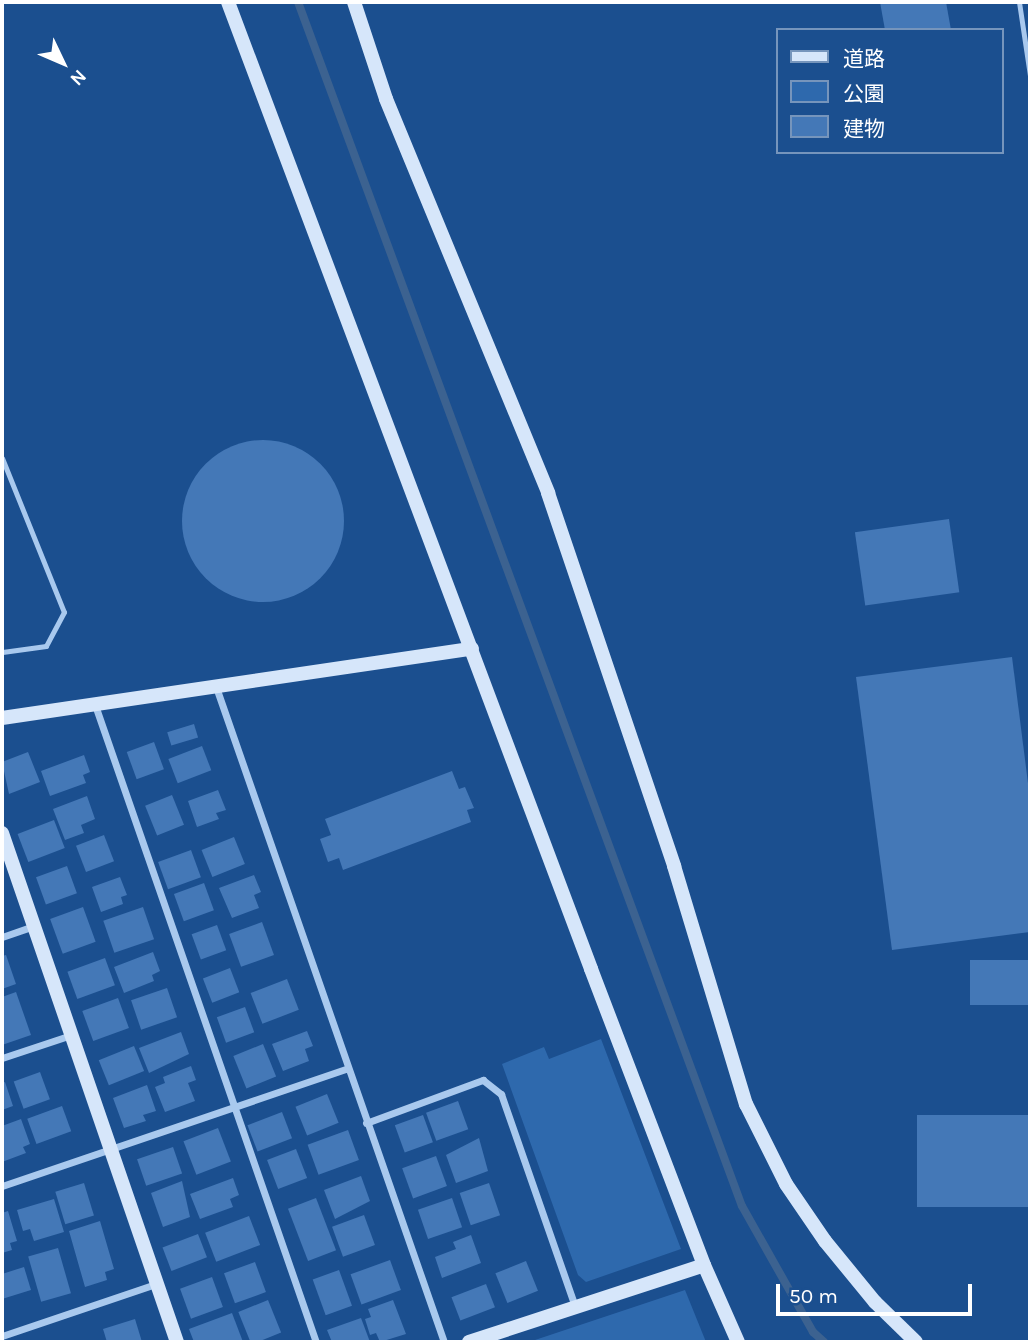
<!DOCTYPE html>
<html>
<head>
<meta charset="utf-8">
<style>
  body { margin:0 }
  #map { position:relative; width:1032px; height:1344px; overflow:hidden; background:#1b4f8f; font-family:Karla,"Noto Sans JP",sans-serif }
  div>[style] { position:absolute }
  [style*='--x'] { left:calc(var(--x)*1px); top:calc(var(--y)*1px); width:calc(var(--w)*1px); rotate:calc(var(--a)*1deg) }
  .green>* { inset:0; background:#2e69ad }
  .stream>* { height:8px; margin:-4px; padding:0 4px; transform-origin:4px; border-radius:4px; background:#3c6290 }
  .building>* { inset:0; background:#4478b7; transform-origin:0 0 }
  .round { border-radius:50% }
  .lane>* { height:5px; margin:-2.5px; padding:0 2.5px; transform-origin:2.5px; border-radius:2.5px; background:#a9c9ee }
  .street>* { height:7px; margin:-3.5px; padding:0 3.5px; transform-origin:3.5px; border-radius:3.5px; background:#a9c9ee }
  .secondary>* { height:14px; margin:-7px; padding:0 7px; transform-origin:7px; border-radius:7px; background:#d6e6fa }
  span { translate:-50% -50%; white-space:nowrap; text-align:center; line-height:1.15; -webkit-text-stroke:6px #1b4f8f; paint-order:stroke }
  .frame { position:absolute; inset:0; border:4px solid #fff; pointer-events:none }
  .legend { position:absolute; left:776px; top:28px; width:228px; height:126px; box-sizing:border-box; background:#1b4f8f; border:2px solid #7695bc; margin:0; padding:9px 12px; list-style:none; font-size:21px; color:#fff }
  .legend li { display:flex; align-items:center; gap:14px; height:35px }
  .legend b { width:35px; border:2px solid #7695bc }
  .north { position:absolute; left:28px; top:28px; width:70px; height:70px; -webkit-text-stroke:5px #1b4f8f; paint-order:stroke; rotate:134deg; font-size:19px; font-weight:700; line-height:28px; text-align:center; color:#fff }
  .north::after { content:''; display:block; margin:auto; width:24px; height:32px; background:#fff; clip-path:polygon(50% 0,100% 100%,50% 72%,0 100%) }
  .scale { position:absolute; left:776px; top:1284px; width:196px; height:32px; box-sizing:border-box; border:4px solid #fff; border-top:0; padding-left:9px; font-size:21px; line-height:24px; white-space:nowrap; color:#fff; -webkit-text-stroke:5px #1b4f8f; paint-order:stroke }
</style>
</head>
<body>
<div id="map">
  <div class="green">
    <i style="clip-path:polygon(601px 1039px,681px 1249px,586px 1282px,578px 1275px,502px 1064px,544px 1047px,549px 1059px)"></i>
    <i style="clip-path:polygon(685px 1290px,706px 1342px,529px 1342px)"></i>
  </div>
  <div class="stream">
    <i style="--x:298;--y:2;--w:1283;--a:69.76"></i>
    <i style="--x:742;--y:1206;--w:145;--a:60.6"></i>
    <i style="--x:813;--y:1332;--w:15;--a:42"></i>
  </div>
  <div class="building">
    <i style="clip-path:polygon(880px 2px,946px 2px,951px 30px,885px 30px)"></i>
    <i class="round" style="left:182px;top:440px;width:162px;height:162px"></i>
    <i style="left:949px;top:519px;width:74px;height:95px;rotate:82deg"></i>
    <i style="clip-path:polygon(1012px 657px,1030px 799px,1030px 932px,892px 950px,856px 677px)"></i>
    <i style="left:194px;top:724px;width:14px;height:28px;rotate:73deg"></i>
    <i style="left:154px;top:742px;width:29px;height:29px;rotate:70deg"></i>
    <i style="left:202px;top:746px;width:26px;height:36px;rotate:69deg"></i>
    <i style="clip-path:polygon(28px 752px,40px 782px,9px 794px,2px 762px)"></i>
    <i style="clip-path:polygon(84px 755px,90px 772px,83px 775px,86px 783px,50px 796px,41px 771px)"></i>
    <i style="clip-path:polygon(452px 771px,459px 789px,465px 787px,474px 808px,467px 810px,471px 822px,343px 870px,339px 858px,328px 862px,320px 839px,331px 835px,325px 819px)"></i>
    <i style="clip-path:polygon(218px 790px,226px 810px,216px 813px,219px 819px,197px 827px,188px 801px)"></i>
    <i style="left:172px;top:795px;width:32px;height:29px;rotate:68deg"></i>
    <i style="clip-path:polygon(87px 796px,95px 819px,81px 825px,84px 833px,65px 840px,53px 809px)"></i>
    <i style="left:54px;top:820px;width:30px;height:39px;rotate:69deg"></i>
    <i style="left:104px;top:835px;width:28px;height:30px;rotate:69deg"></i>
    <i style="left:234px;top:837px;width:29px;height:35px;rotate:68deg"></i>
    <i style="left:191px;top:850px;width:29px;height:35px;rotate:70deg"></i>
    <i style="left:67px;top:866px;width:29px;height:33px;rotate:70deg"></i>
    <i style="clip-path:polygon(254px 875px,261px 892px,254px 895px,259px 908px,232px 918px,219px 888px)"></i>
    <i style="clip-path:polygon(120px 877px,127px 895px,121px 897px,123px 904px,101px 912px,92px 887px)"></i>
    <i style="left:204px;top:883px;width:29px;height:32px;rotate:70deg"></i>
    <i style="left:83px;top:907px;width:37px;height:35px;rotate:70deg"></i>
    <i style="left:143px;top:907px;width:34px;height:42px;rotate:71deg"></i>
    <i style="left:262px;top:922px;width:35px;height:35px;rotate:70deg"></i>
    <i style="left:217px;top:925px;width:27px;height:27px;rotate:70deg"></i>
    <i style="clip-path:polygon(153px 952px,160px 971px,152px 975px,154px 981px,124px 993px,114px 967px)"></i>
    <i style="clip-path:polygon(6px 955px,16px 984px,2px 989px,2px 956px)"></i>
    <i style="left:105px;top:958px;width:29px;height:40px;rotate:70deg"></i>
    <i style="left:1030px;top:960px;width:45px;height:60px;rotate:90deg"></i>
    <i style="left:230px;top:968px;width:26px;height:29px;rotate:69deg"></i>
    <i style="left:287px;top:979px;width:33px;height:39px;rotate:69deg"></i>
    <i style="left:167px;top:988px;width:31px;height:38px;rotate:71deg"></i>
    <i style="clip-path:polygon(16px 992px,31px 1035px,2px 1045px,2px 997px)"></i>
    <i style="left:118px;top:998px;width:32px;height:38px;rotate:70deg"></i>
    <i style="left:245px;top:1007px;width:27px;height:30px;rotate:70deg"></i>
    <i style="clip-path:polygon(307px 1031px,313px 1046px,305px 1049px,309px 1061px,283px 1071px,272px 1044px)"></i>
    <i style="clip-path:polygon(181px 1032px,189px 1054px,149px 1073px,139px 1048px)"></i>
    <i style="left:263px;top:1044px;width:35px;height:32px;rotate:68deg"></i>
    <i style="left:134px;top:1046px;width:27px;height:38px;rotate:68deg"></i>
    <i style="clip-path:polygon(191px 1066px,196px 1080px,188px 1083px,195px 1101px,165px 1112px,155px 1087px,165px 1083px,163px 1077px)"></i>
    <i style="left:40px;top:1072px;width:29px;height:28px;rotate:70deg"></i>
    <i style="clip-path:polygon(5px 1082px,13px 1106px,2px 1110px,2px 1083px)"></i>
    <i style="clip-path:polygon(147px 1085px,156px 1111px,143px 1115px,146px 1121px,124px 1128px,113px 1098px)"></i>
    <i style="left:327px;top:1094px;width:31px;height:34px;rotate:68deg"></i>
    <i style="left:458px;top:1101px;width:30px;height:34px;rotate:70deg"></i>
    <i style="left:62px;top:1106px;width:27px;height:37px;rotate:70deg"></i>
    <i style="left:282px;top:1112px;width:28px;height:37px;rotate:69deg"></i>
    <i style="left:423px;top:1115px;width:29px;height:30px;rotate:70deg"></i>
    <i style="left:1030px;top:1115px;width:92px;height:113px;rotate:90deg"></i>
    <i style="clip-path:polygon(21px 1119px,30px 1144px,23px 1147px,26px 1153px,2px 1162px,2px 1126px)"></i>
    <i style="left:218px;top:1128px;width:36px;height:37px;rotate:69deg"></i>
    <i style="left:348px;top:1130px;width:32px;height:43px;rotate:70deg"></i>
    <i style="clip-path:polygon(479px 1138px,488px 1171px,456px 1183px,446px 1155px)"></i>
    <i style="left:173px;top:1147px;width:28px;height:38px;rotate:71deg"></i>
    <i style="left:296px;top:1149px;width:31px;height:31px;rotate:69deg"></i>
    <i style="left:436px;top:1156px;width:32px;height:36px;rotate:70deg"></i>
    <i style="clip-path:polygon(361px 1176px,370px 1201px,335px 1219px,324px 1190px)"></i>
    <i style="clip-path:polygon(233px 1178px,239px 1195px,230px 1199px,233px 1207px,200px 1219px,190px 1194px)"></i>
    <i style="clip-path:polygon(182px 1181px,190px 1217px,163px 1227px,151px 1193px)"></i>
    <i style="left:84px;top:1183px;width:34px;height:30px;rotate:73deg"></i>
    <i style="left:489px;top:1183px;width:34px;height:31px;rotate:71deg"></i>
    <i style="left:316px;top:1198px;width:56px;height:30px;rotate:69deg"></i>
    <i style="left:452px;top:1198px;width:31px;height:36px;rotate:71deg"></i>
    <i style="clip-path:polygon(54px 1199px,64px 1232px,34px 1241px,30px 1229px,23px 1231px,17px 1210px)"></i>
    <i style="clip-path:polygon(8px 1211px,17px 1241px,10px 1243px,12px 1250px,2px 1253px,2px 1213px)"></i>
    <i style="left:364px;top:1215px;width:32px;height:34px;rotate:70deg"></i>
    <i style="left:249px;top:1216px;width:31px;height:47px;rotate:69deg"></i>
    <i style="clip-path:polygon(100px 1221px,114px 1269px,105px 1272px,107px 1280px,85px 1287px,69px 1231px)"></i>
    <i style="left:198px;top:1234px;width:25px;height:38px;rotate:69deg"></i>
    <i style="clip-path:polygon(471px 1235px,481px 1263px,442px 1278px,435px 1257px,456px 1249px,453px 1242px)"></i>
    <i style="left:58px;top:1248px;width:47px;height:31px;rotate:74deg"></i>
    <i style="left:390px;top:1260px;width:32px;height:42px;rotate:70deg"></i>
    <i style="left:526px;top:1261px;width:32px;height:33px;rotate:68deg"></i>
    <i style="left:255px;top:1262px;width:32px;height:33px;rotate:70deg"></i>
    <i style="clip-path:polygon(24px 1267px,31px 1290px,2px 1299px,2px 1274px)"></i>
    <i style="left:339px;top:1270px;width:38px;height:28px;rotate:70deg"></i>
    <i style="left:212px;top:1277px;width:32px;height:34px;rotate:70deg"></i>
    <i style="left:486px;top:1284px;width:25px;height:37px;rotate:69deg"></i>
    <i style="left:268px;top:1300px;width:35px;height:32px;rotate:68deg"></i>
    <i style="clip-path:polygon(393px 1300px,406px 1334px,380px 1342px,376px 1333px,370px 1335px,365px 1319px,371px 1317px,368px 1309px)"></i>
    <i style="clip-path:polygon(232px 1313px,243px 1342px,194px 1342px,189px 1329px)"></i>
    <i style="clip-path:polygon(361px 1318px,370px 1342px,332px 1342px,327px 1330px)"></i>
    <i style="clip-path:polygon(135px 1319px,142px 1342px,107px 1342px,103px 1329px)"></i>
  </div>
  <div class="lane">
    <i style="--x:1019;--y:2;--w:75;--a:81.5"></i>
    <i style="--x:2;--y:458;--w:166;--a:68.1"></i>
    <i style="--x:64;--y:612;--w:38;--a:118"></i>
    <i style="--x:46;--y:646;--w:44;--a:172.2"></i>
  </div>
  <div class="street">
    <i style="--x:216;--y:687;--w:694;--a:70.81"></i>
    <i style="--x:95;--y:705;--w:674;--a:70.87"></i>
    <i style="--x:2;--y:937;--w:34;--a:-19"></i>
    <i style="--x:2;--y:1058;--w:73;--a:-18.4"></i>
    <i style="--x:366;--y:1123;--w:125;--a:-20.2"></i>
    <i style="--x:483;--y:1080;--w:23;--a:38"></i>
    <i style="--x:501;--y:1094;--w:225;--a:70.8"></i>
    <i style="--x:2;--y:1186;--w:363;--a:-18.8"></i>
    <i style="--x:2;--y:1336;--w:163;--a:-18.7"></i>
  </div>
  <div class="secondary">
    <i style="--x:228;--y:2;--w:1033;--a:69.42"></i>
    <i style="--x:591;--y:969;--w:317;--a:69.1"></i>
    <i style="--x:704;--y:1265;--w:84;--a:66.2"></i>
    <i style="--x:354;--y:2;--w:102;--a:71.7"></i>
    <i style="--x:386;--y:99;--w:426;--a:67.6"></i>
    <i style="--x:548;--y:493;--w:394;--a:71.3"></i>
    <i style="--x:674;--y:866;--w:249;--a:73.2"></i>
    <i style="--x:746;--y:1104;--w:89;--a:63.4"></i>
    <i style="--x:786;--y:1184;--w:69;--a:55.6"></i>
    <i style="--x:825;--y:1241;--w:79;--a:50.7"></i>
    <i style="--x:875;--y:1302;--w:57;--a:44.3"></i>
    <i style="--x:2;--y:718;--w:475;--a:-8.4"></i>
    <i style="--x:2;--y:833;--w:538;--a:71.03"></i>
    <i style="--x:469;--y:1342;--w:247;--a:-18.1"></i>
  </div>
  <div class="frame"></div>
  <ul class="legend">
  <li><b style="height:9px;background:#d6e6fa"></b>道路</li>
  <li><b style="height:19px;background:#2e69ad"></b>公園</li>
  <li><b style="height:19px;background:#4478b7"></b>建物</li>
  </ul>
  <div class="north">N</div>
  <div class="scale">50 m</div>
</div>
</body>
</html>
